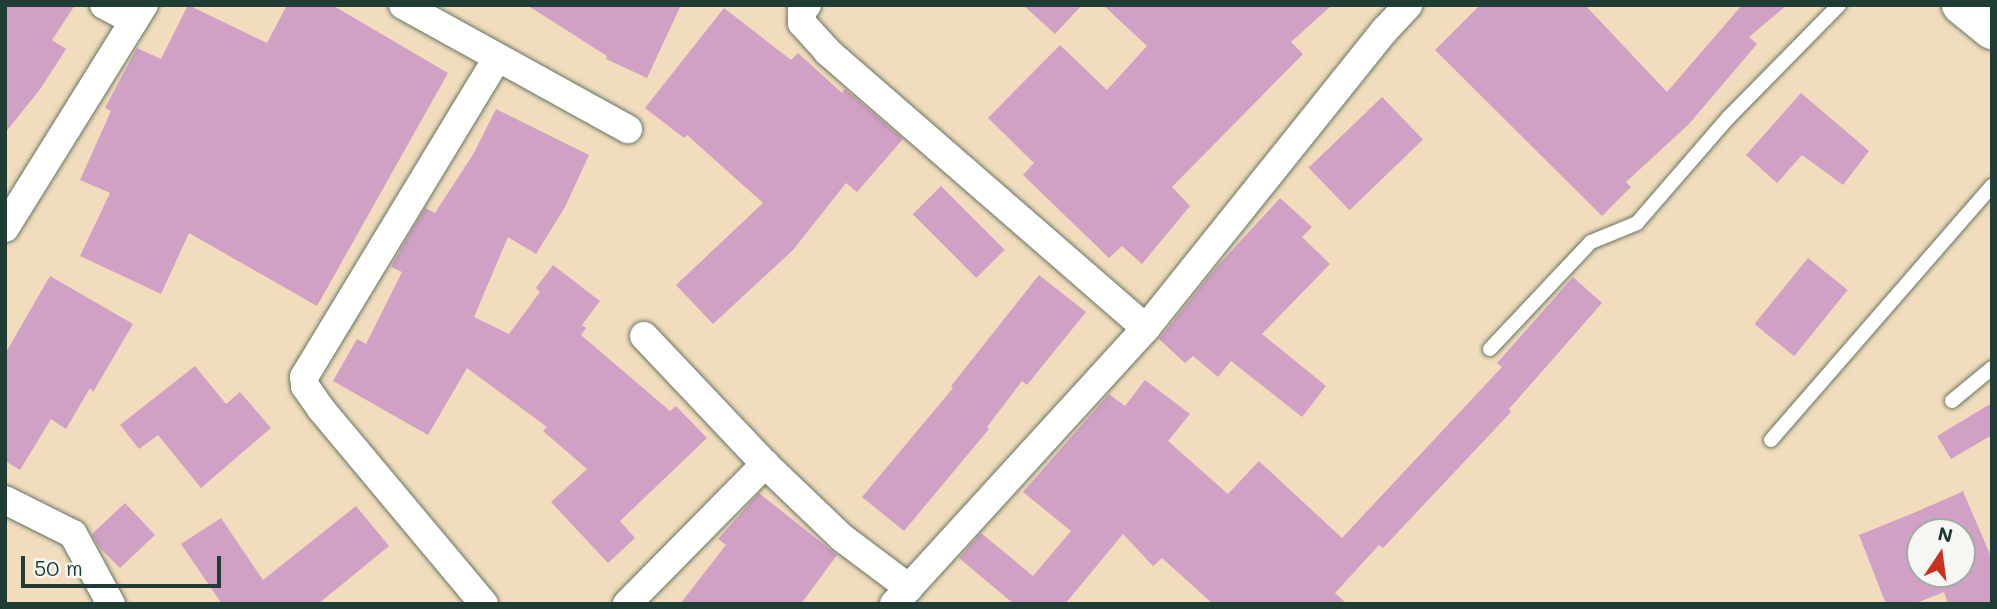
<!DOCTYPE html>
<html>
<head>
<meta charset="utf-8">
<style>
  body { margin:0 }
  #map { position:relative; width:1997px; height:609px; overflow:hidden; background:#f1ddbd; font-family:Mali,sans-serif }
  div>[style] { position:absolute }
  [style*='--x'] { left:calc(var(--x)*1px); top:calc(var(--y)*1px); width:calc(var(--w)*1px); rotate:calc(var(--a)*1deg) }
  .building>* { inset:0; background:#d0a0c5; transform-origin:0 0 }
  .roads { filter:drop-shadow(0 0 2px #687564) drop-shadow(0 0 2px #687564) }
  .lane>* { height:14px; margin:-7px; padding:0 7px; transform-origin:7px; border-radius:7px; background:#fff }
  .street>* { height:28px; margin:-14px; padding:0 14px; transform-origin:14px; border-radius:14px; background:#fff }
  .highway>* { height:38px; margin:-19px; padding:0 19px; transform-origin:19px; border-radius:19px; background:#fff }
  span { translate:-50% -50%; white-space:nowrap; text-align:center; line-height:1.15; -webkit-text-stroke:5px #f6f6f2; paint-order:stroke }
  .frame { position:absolute; inset:0; border:7px solid #1f3d34; pointer-events:none }
  .north { position:absolute; left:1906px; top:518px; width:70px; height:70px; box-sizing:border-box; background:#f6f6f2; border:2px solid #a0aca6; border-radius:50%; rotate:13deg; font-size:19px; font-weight:700; line-height:28px; text-align:center; color:#1f3d34 }
  .north::after { content:''; display:block; margin:auto; width:24px; height:32px; background:#c8321e; clip-path:polygon(50% 0,100% 100%,50% 72%,0 100%) }
  .scale { position:absolute; left:21px; top:556px; width:200px; height:32px; box-sizing:border-box; border:4px solid #1f3d34; border-top:0; padding-left:9px; font-size:21px; line-height:24px; white-space:nowrap; color:#1f3d34; -webkit-text-stroke:5px #f6f6f2; paint-order:stroke }
</style>
</head>
<body>
<div id="map">
  <div class="building">
    <i style="clip-path:polygon(5px 5px,75px 5px,52px 40px,66px 49px,41px 88px,5px 133px)"></i>
    <i style="clip-path:polygon(188px 5px,267px 43px,287px 5px,332px 5px,448px 73px,317px 306px,189px 233px,161px 294px,80px 256px,110px 193px,80px 180px,111px 111px,105px 108px,137px 48px,161px 59px)"></i>
    <i style="clip-path:polygon(527px 5px,681px 5px,647px 78px,606px 59px,607px 56px)"></i>
    <i style="clip-path:polygon(1023px 5px,1082px 5px,1055px 34px)"></i>
    <i style="clip-path:polygon(1103px 5px,1332px 5px,1291px 42px,1303px 54px,1172px 187px,1190px 206px,1142px 264px,1122px 246px,1109px 258px,1023px 175px,1034px 163px,988px 118px,1060px 45px,1107px 90px,1147px 46px)"></i>
    <i style="clip-path:polygon(1480px 5px,1585px 5px,1667px 92px,1742px 5px,1787px 5px,1749px 37px,1757px 44px,1689px 124px,1626px 182px,1631px 187px,1602px 216px,1435px 50px)"></i>
    <i style="clip-path:polygon(724px 8px,791px 60px,798px 53px,842px 93px,845px 89px,903px 139px,857px 192px,846px 183px,793px 250px,713px 324px,676px 285px,763px 203px,687px 135px,684px 138px,645px 108px)"></i>
    <i style="clip-path:polygon(1801px 93px,1869px 151px,1843px 185px,1802px 155px,1777px 183px,1746px 155px)"></i>
    <i style="left:1382px;top:97px;width:59px;height:102px;rotate:46deg"></i>
    <i style="clip-path:polygon(496px 109px,589px 155px,565px 207px,536px 254px,508px 237px,474px 317px,509px 334px,540px 292px,536px 288px,553px 265px,600px 301px,582px 325px,586px 328px,581px 335px,670px 411px,676px 406px,707px 438px,620px 521px,635px 538px,608px 563px,551px 502px,587px 469px,543px 431px,547px 427px,467px 368px,428px 435px,333px 381px,357px 339px,366px 344px,402px 272px,391px 267px,394px 261px,425px 208px,435px 213px,474px 153px)"></i>
    <i style="left:941px;top:186px;width:90px;height:40px;rotate:45deg"></i>
    <i style="clip-path:polygon(1280px 198px,1312px 227px,1302px 237px,1330px 264px,1262px 334px,1326px 386px,1302px 417px,1231px 361px,1218px 377px,1193px 356px,1185px 363px,1159px 339px,1215px 269px)"></i>
    <i style="left:1808px;top:258px;width:51px;height:85px;rotate:39deg"></i>
    <i style="clip-path:polygon(1039px 275px,1086px 312px,1027px 385px,1022px 381px,987px 427px,989px 429px,904px 531px,862px 497px,953px 388px,951px 386px)"></i>
    <i style="clip-path:polygon(50px 276px,133px 324px,93px 392px,90px 388px,66px 429px,51px 419px,20px 470px,5px 461px,5px 354px)"></i>
    <i style="clip-path:polygon(1573px 277px,1602px 303px,1509px 409px,1511px 412px,1383px 548px,1379px 545px,1335px 593px,1347px 604px,1213px 604px,1162px 558px,1153px 566px,1123px 534px,1065px 604px,1014px 604px,959px 558px,981px 533px,1033px 576px,1071px 531px,1023px 492px,1109px 394px,1125px 406px,1145px 380px,1190px 414px,1168px 441px,1228px 494px,1259px 461px,1342px 538px,1502px 367px,1497px 363px)"></i>
    <i style="clip-path:polygon(195px 366px,226px 404px,240px 392px,271px 428px,201px 488px,158px 435px,139px 449px,120px 425px)"></i>
    <i style="clip-path:polygon(1992px 403px,1992px 435px,1951px 459px,1937px 436px)"></i>
    <i style="clip-path:polygon(evenodd,1962px 489px,1992px 559px,1992px 604px,1948px 604px,1944px 592px,1914px 604px,1886px 604px,1859px 535px,1911px 514px,1962px 492px,1962px 489px,1920px 532px,1962px 532px,1962px 574px,1920px 574px,1920px 532px)"></i>
    <i style="clip-path:polygon(759px 493px,837px 555px,801px 604px,680px 604px,726px 545px,718px 539px)"></i>
    <i style="clip-path:polygon(125px 503px,155px 535px,120px 568px,99px 547px,92px 534px)"></i>
    <i style="clip-path:polygon(356px 506px,389px 546px,318px 604px,222px 604px,181px 544px,221px 518px,263px 580px)"></i>
  </div>
  <div class="roads">
    <div class="lane">
      <i style="--x:1490;--y:349;--w:147;--a:-46.7"></i>
      <i style="--x:1591;--y:242;--w:50;--a:-22.4"></i>
      <i style="--x:1637;--y:223;--w:139;--a:-49.1"></i>
      <i style="--x:1728;--y:118;--w:158;--a:-45.5"></i>
      <i style="--x:1952;--y:401;--w:52;--a:-39.5"></i>
      <i style="--x:1771;--y:440;--w:337;--a:-49"></i>
    </div>
    <div class="street">
      <i style="--x:104;--y:5;--w:34;--a:28"></i>
      <i style="--x:403;--y:5;--w:257;--a:28.9"></i>
      <i style="--x:807;--y:5;--w:8;--a:130"></i>
      <i style="--x:802;--y:11;--w:12;--a:90"></i>
      <i style="--x:802;--y:23;--w:39;--a:48"></i>
      <i style="--x:828;--y:52;--w:421;--a:41"></i>
      <i style="--x:5;--y:228;--w:263;--a:-58.1"></i>
      <i style="--x:644;--y:336;--w:176;--a:46.6"></i>
      <i style="--x:765;--y:464;--w:105;--a:43.8"></i>
      <i style="--x:841;--y:537;--w:85;--a:36.9"></i>
      <i style="--x:5;--y:500;--w:76;--a:26.6"></i>
      <i style="--x:73;--y:534;--w:80;--a:61.5"></i>
      <i style="--x:484;--y:604;--w:254;--a:-129.9"></i>
      <i style="--x:321;--y:409;--w:28;--a:-125"></i>
      <i style="--x:305;--y:386;--w:9;--a:-96"></i>
      <i style="--x:304;--y:377;--w:373;--a:-58.8"></i>
      <i style="--x:627;--y:604;--w:197;--a:-45.4"></i>
      <i style="--x:894;--y:604;--w:374;--a:-47.6"></i>
      <i style="--x:1146;--y:328;--w:382;--a:-51.3"></i>
      <i style="--x:1385;--y:30;--w:34;--a:-47"></i>
    </div>
    <div class="highway">
      <i style="--x:1961;--y:5;--w:40;--a:39"></i>
    </div>
  </div>
  <div class="frame"></div>
  <div class="north">N</div>
  <div class="scale">50 m</div>
</div>
</body>
</html>
